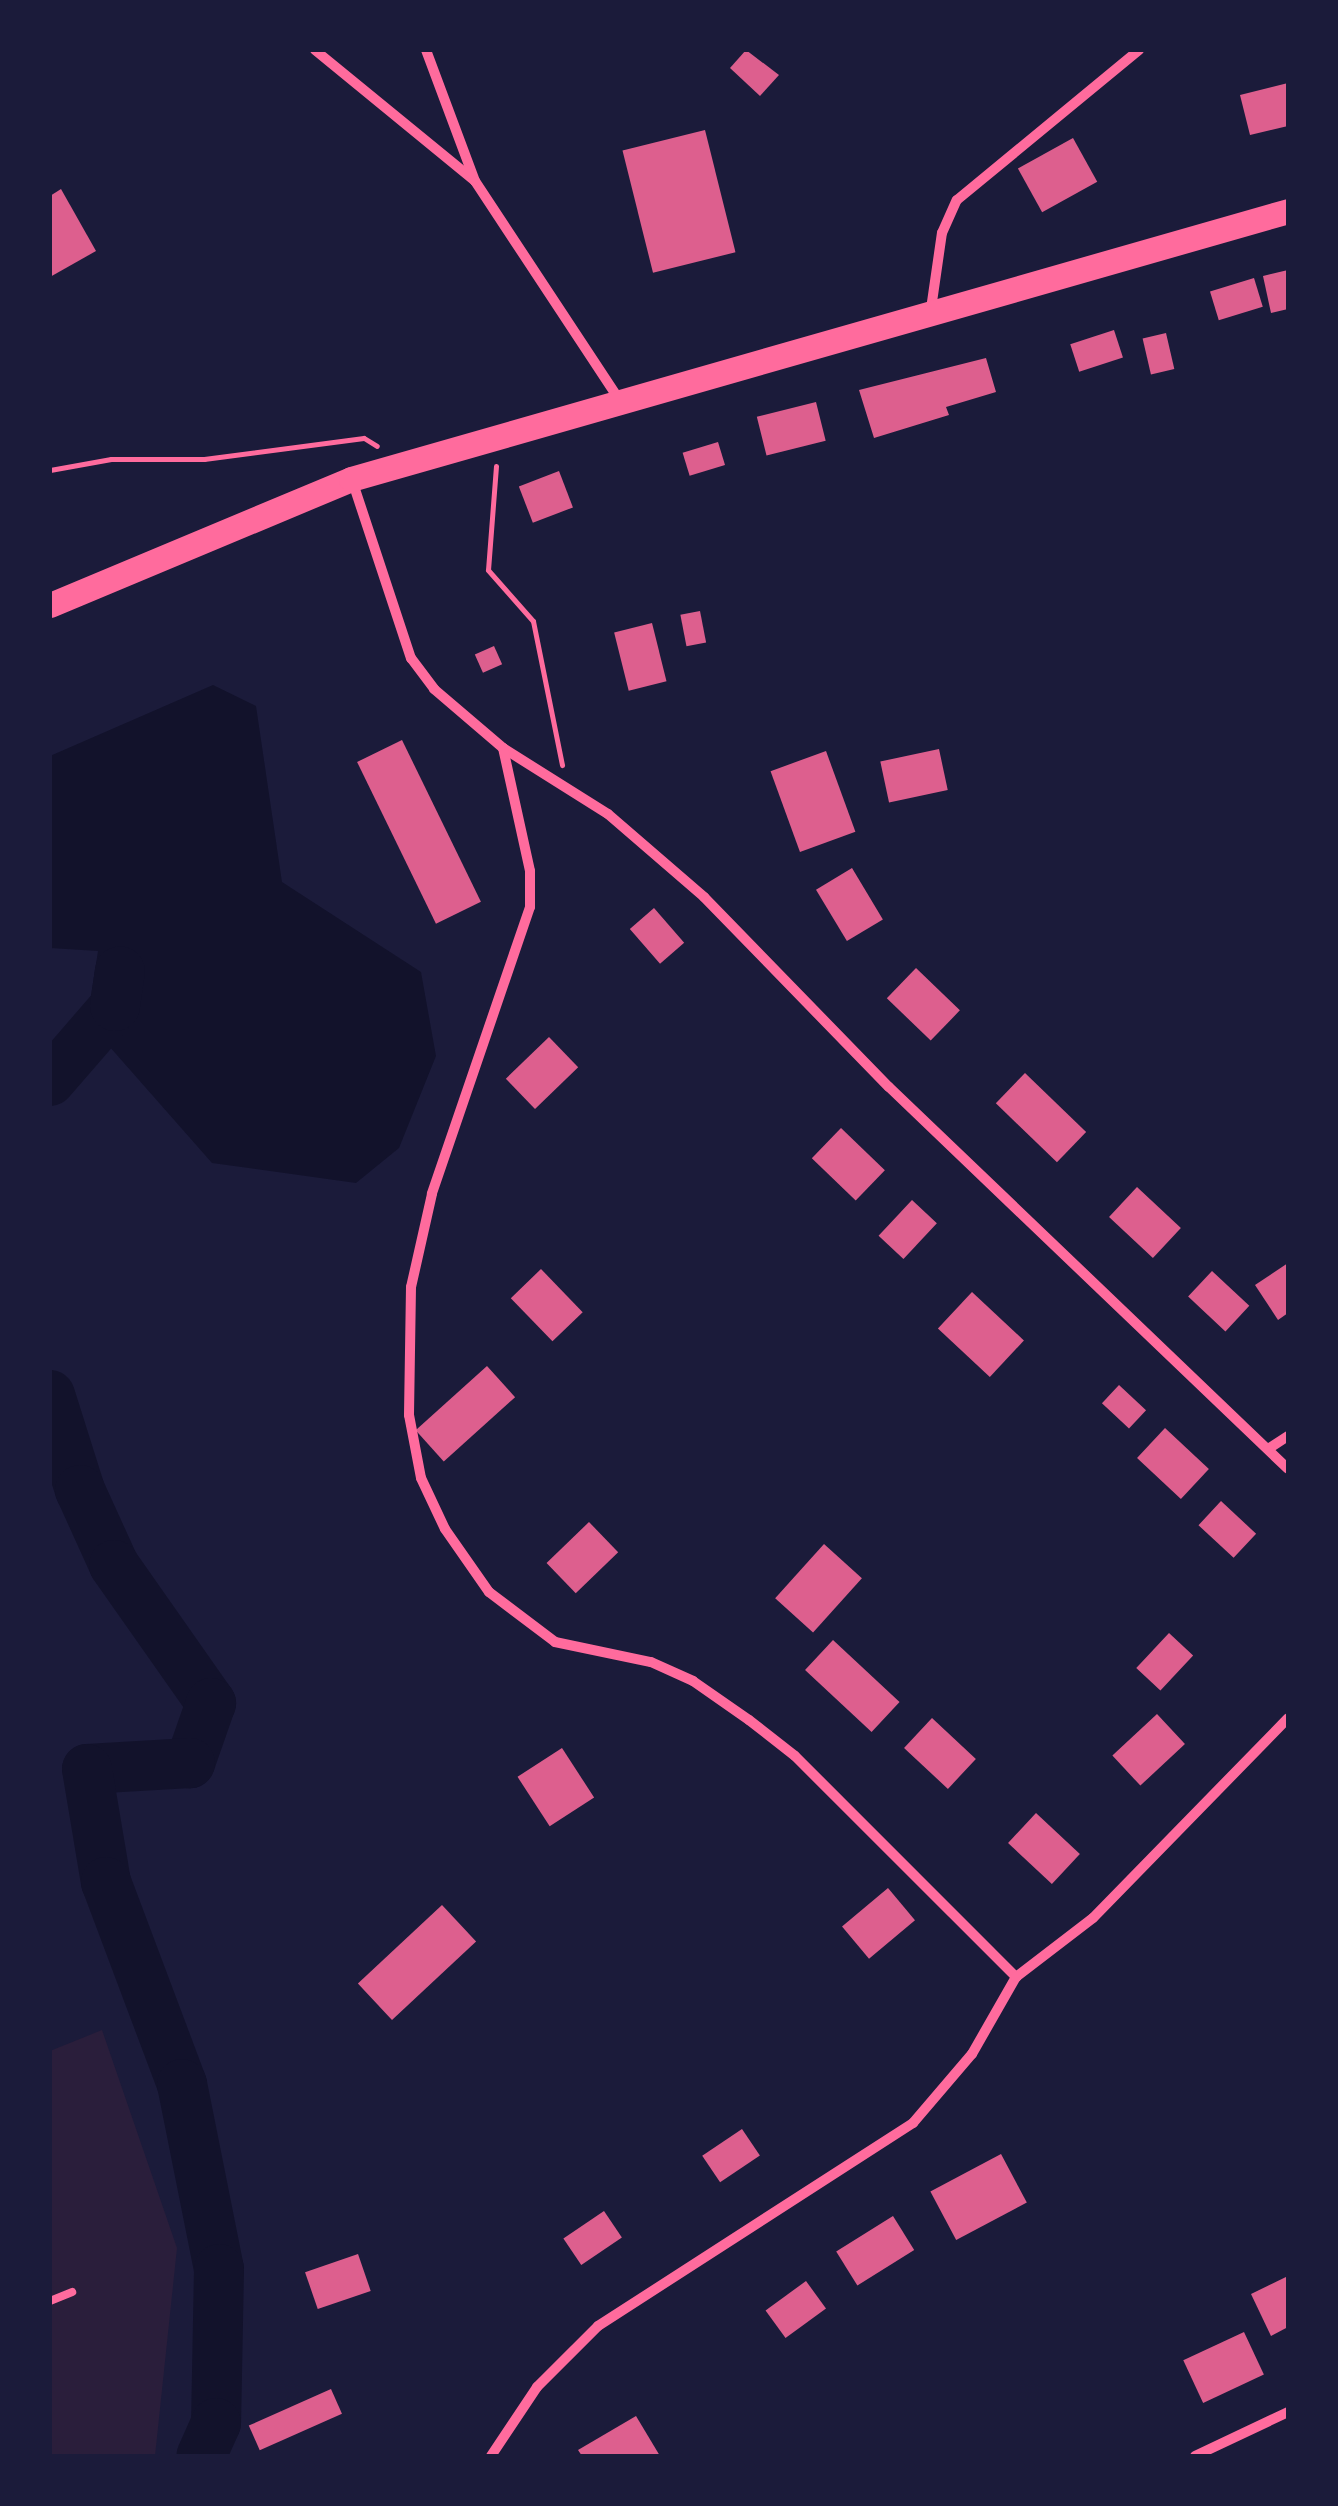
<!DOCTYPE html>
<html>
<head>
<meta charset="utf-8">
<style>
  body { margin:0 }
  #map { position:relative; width:1338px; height:2506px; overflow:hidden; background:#1b1b3a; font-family:Rubik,sans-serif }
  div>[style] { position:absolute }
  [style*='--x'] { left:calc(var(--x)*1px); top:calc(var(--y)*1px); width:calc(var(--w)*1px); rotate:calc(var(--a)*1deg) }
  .green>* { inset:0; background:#2a1e3b }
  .water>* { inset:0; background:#12122b }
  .river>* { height:50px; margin:-25px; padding:0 25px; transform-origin:25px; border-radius:25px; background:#12122b }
  .building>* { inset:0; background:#dd5f8e; transform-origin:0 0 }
  .path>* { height:5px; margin:-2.5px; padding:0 2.5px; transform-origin:2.5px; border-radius:2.5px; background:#ff6b9d }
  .service>* { height:8px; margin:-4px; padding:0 4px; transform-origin:4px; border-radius:4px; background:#ff6b9d }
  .minor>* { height:10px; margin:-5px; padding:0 5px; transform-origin:5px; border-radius:5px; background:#ff6b9d }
  .primary>* { height:25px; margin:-12.5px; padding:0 12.5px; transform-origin:12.5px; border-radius:12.5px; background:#ff6b9d }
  span { translate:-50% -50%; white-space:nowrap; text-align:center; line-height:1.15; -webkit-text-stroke:10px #1b1b3a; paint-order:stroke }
  .frame { position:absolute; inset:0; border:52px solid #1b1b3a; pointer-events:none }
</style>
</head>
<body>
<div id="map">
  <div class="green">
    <i style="clip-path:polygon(102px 2030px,177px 2248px,155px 2456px,50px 2456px,50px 2051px)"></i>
  </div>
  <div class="water">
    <i style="clip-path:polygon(213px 685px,256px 706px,282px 882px,421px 972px,436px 1056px,399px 1148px,356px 1183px,212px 1163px,87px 1021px,98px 951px,50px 948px,50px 756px)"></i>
  </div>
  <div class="river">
    <i style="--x:50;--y:1081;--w:99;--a:-49.1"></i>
    <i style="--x:115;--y:1006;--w:35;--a:-82"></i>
    <i style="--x:50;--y:1395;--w:100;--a:72.5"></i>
    <i style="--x:80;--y:1490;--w:82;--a:65.6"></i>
    <i style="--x:114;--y:1565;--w:169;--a:54.9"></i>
    <i style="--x:211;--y:1703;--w:64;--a:109.3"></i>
    <i style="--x:190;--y:1763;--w:103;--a:176.7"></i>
    <i style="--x:87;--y:1769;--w:115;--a:80.5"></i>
    <i style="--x:106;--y:1882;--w:216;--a:69.4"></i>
    <i style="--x:182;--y:2084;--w:189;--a:78.7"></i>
    <i style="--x:219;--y:2269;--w:154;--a:91.1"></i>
    <i style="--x:216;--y:2423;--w:36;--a:114"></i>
  </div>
  <div class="building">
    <i style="clip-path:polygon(746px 50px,779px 75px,760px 96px,730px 68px)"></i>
    <i style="clip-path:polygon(1288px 83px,1288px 126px,1250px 135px,1240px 95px)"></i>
    <i style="left:705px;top:130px;width:126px;height:85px;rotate:76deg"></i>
    <i style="left:1073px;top:138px;width:50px;height:63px;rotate:61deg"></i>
    <i style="clip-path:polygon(61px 189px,96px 251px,50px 277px,50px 196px)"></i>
    <i style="clip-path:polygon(1288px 270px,1288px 309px,1271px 313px,1263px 276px)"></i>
    <i style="left:1254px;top:278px;width:30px;height:46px;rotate:73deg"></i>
    <i style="left:1114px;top:330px;width:29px;height:46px;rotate:72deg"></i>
    <i style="left:1166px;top:333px;width:37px;height:24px;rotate:77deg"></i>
    <i style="clip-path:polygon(986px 358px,996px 392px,946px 407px,949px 415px,874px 438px,859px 390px)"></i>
    <i style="left:816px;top:402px;width:40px;height:61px;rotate:76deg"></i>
    <i style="left:718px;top:442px;width:24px;height:37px;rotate:73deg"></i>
    <i style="left:559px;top:471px;width:39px;height:43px;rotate:69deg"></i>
    <i style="left:700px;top:611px;width:32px;height:20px;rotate:79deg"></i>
    <i style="left:652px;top:623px;width:60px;height:39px;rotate:76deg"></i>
    <i style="left:494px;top:646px;width:20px;height:21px;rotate:66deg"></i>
    <i style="left:402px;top:740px;width:180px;height:50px;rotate:64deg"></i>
    <i style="left:939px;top:749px;width:42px;height:60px;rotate:78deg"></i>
    <i style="left:826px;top:751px;width:86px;height:59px;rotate:70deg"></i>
    <i style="left:852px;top:868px;width:60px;height:42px;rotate:59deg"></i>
    <i style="left:654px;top:908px;width:46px;height:32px;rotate:49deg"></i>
    <i style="left:916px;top:968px;width:61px;height:42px;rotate:44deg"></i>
    <i style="left:549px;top:1037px;width:42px;height:60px;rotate:46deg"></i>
    <i style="left:1025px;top:1073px;width:85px;height:42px;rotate:44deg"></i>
    <i style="left:841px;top:1128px;width:61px;height:42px;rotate:44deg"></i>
    <i style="left:1137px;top:1187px;width:60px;height:41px;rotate:43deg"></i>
    <i style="left:912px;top:1200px;width:34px;height:49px;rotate:43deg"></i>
    <i style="clip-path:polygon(1288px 1263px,1288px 1313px,1278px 1320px,1255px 1285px)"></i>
    <i style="left:541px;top:1269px;width:60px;height:42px;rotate:46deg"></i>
    <i style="left:1212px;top:1271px;width:51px;height:35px;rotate:43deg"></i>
    <i style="left:972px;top:1292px;width:71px;height:50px;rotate:43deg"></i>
    <i style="left:487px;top:1366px;width:42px;height:96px;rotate:48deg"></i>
    <i style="left:1119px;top:1385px;width:37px;height:25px;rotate:43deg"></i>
    <i style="left:1165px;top:1428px;width:60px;height:41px;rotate:43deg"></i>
    <i style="left:1221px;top:1501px;width:48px;height:33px;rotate:43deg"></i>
    <i style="left:589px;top:1522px;width:42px;height:59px;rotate:46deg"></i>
    <i style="left:824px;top:1544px;width:51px;height:73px;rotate:42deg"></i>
    <i style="left:1169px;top:1633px;width:33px;height:48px;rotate:43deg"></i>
    <i style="left:833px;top:1640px;width:91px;height:41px;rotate:43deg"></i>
    <i style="left:1157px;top:1714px;width:41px;height:61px;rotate:47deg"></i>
    <i style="left:932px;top:1718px;width:60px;height:41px;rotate:43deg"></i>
    <i style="left:562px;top:1748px;width:59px;height:53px;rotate:57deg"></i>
    <i style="left:1036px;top:1813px;width:60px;height:41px;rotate:43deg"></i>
    <i style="left:888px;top:1888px;width:42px;height:60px;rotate:50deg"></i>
    <i style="left:442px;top:1905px;width:50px;height:115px;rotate:47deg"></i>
    <i style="left:742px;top:2129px;width:32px;height:48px;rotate:56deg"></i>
    <i style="left:1001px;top:2154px;width:55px;height:80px;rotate:62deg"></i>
    <i style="left:604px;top:2211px;width:32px;height:49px;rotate:56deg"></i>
    <i style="left:893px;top:2216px;width:40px;height:67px;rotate:58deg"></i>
    <i style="left:358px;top:2254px;width:39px;height:56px;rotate:71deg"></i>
    <i style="clip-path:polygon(1288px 2276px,1288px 2327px,1271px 2336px,1251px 2294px)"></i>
    <i style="left:806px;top:2281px;width:34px;height:50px;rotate:54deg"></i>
    <i style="left:1244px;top:2332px;width:47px;height:67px;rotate:65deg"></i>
    <i style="left:331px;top:2389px;width:27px;height:90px;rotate:66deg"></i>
    <i style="clip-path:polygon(636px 2416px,660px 2456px,582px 2456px,578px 2450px)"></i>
  </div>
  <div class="path">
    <i style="--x:496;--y:466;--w:104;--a:94.4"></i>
    <i style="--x:488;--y:570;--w:68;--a:48.6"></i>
    <i style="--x:533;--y:621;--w:147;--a:78.6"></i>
    <i style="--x:50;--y:470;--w:62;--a:-10.2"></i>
    <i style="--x:111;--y:459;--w:93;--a:0"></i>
    <i style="--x:204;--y:459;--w:161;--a:-7.5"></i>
    <i style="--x:364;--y:438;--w:15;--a:32"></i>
  </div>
  <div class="service">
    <i style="--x:50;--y:2301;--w:24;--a:-22"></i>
  </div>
  <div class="minor">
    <i style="--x:315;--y:50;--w:205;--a:39.3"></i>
    <i style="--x:426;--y:50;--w:140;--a:69.5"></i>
    <i style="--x:475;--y:181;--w:260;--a:56.6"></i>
    <i style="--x:931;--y:309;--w:77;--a:-81.8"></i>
    <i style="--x:942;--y:233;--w:36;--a:-66"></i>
    <i style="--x:957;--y:200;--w:236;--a:-39.5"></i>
    <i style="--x:352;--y:480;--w:188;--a:71.7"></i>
    <i style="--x:411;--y:658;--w:39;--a:53"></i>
    <i style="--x:434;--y:689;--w:91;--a:40.5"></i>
    <i style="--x:503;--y:748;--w:124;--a:32.2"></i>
    <i style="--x:608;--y:814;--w:127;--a:40.8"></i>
    <i style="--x:704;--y:897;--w:265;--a:45.8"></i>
    <i style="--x:889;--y:1087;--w:552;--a:43.75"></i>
    <i style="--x:503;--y:748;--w:126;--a:77.6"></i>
    <i style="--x:530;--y:871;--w:36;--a:90"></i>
    <i style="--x:530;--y:907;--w:303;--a:108.9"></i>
    <i style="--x:432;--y:1194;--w:95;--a:102.7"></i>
    <i style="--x:411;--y:1287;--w:128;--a:90.9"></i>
    <i style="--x:409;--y:1415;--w:64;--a:79.2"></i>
    <i style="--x:421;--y:1478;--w:56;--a:64.8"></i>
    <i style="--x:445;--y:1529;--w:77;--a:55.1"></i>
    <i style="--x:489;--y:1592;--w:83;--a:37.1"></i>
    <i style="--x:555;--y:1642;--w:98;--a:11.8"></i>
    <i style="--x:651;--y:1662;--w:46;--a:24.3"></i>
    <i style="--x:693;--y:1681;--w:68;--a:34.9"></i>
    <i style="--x:749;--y:1720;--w:58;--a:38"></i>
    <i style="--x:795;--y:1756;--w:313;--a:45"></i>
    <i style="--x:1268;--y:1449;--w:24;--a:-33"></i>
    <i style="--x:491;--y:2456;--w:83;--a:-56.3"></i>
    <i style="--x:537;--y:2387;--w:86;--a:-45"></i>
    <i style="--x:598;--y:2326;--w:375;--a:-32.8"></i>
    <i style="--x:913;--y:2123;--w:91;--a:-49.5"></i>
    <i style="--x:972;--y:2054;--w:89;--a:-60.3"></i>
    <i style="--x:1016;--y:1977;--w:97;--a:-37.5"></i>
    <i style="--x:1093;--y:1918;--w:279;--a:-45.7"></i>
    <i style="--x:1195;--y:2456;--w:103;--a:-25.3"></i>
  </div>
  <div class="primary">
    <i style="--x:50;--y:605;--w:326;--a:-22.7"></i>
    <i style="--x:351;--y:479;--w:975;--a:-15.96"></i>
  </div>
  <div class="frame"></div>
</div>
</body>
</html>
